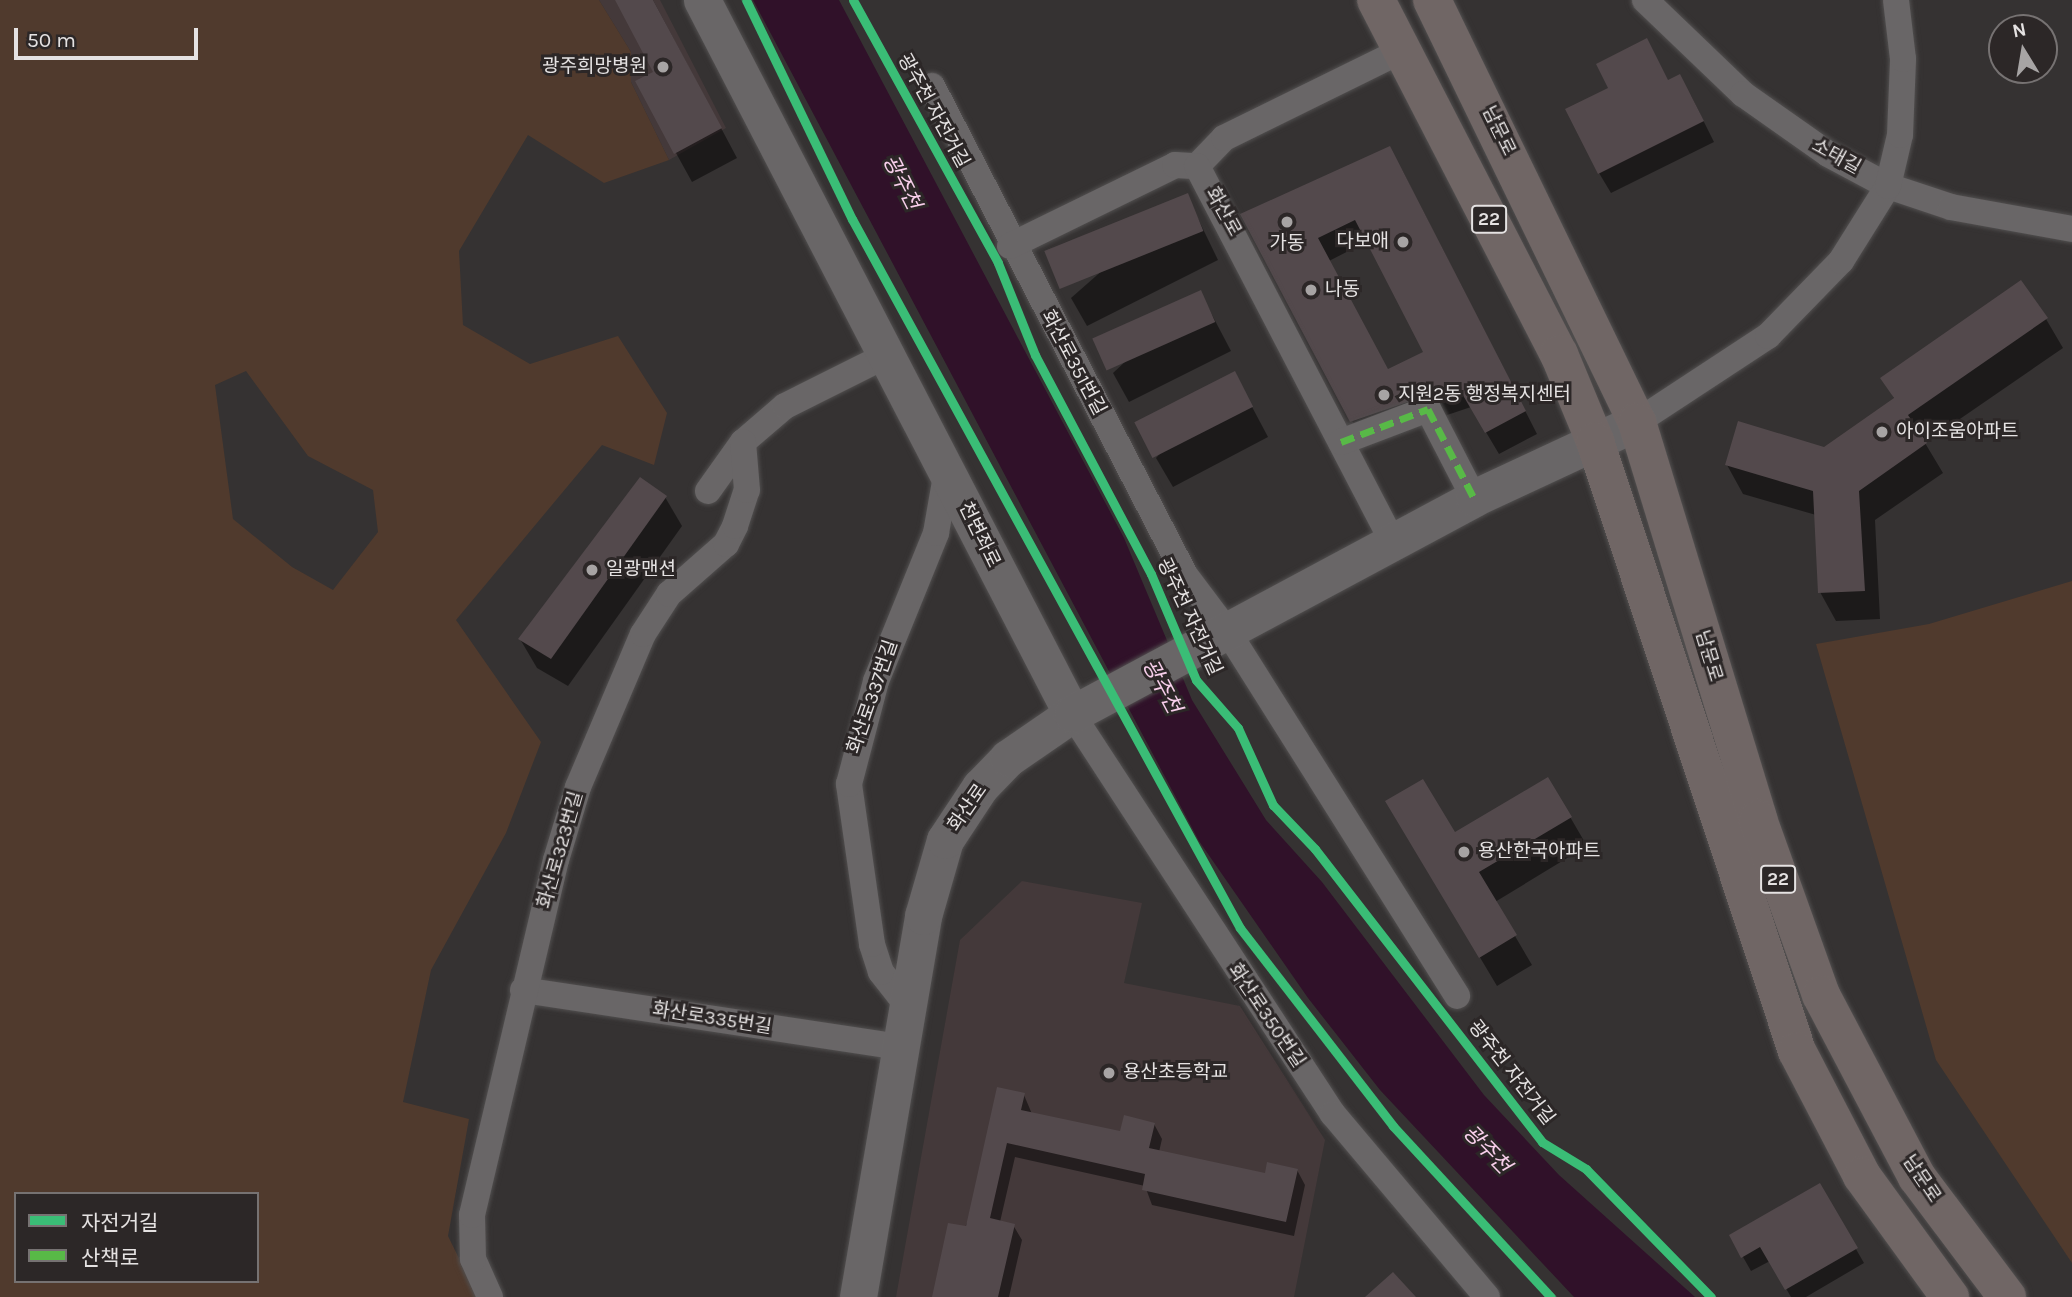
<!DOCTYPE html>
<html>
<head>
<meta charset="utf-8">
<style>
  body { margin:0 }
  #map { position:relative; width:2072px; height:1297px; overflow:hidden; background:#353232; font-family:Karla,"Noto Sans KR",sans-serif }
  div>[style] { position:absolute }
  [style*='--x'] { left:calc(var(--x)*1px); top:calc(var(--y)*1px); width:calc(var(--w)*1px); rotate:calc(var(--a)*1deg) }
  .built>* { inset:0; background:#44393a }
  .green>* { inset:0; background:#503a2d }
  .water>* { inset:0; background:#301129 }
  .shadow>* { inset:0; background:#0007 }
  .building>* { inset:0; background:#53494c; transform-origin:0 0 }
  .roads { filter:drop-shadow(0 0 2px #514f4f) drop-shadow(0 0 2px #514f4f) }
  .street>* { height:26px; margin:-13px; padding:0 13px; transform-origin:13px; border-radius:13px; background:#696667 }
  .secondary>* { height:37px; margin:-18.5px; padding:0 18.5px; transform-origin:18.5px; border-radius:18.5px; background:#696667 }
  .primary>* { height:38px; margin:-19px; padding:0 19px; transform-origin:19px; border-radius:19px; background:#706665 }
  .quiet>* { height:7px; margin-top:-3.5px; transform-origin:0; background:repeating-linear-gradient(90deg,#58b947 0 14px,transparent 0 21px) }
  .cycleway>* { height:9px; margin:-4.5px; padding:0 4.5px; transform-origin:4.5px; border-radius:4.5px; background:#3abd76 }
  .dots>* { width:19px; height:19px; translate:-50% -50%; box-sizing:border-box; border:4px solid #2c2727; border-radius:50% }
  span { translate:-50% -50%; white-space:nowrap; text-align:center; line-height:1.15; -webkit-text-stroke:6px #2c2727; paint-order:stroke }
  .shield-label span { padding:2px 5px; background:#2c2727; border:2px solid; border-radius:5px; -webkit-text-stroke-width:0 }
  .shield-label { font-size:18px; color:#e5e2e2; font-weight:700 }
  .poi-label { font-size:19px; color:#e5e2e2 }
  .right { translate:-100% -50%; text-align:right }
  .left { translate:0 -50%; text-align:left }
  .street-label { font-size:19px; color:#e5e2e2 }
  .water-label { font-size:21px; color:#f8cfeb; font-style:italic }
  .legend { position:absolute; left:14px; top:1192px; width:245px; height:91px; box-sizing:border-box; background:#2c2727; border:2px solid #767272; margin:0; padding:9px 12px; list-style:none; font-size:21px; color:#e5e2e2 }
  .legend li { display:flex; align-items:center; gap:14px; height:35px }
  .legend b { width:35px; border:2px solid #767272 }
  .north { position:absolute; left:1988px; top:14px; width:70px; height:70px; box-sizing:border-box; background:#2c2727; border:2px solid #767272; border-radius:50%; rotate:349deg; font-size:19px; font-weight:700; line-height:28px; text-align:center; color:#e5e2e2 }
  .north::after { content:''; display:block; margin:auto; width:24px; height:32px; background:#a7a4a4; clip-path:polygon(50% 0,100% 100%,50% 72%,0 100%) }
  .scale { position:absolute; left:14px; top:28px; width:184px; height:32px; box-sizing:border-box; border:4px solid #e5e2e2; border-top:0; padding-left:9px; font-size:21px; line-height:24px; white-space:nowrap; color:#e5e2e2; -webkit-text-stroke:5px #2c2727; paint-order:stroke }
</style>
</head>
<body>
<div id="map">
  <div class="built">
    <i style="clip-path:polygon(599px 0,660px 0,726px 128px,669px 160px,631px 82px,631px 52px)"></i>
    <i style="clip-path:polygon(1022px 881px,1142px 903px,1124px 983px,1240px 1006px,1325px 1140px,1294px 1297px,896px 1297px,960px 940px)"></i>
  </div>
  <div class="green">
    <i style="clip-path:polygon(evenodd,0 0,599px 0,631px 52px,631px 82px,669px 160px,604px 183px,528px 135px,459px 251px,463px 325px,530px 364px,618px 336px,667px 413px,654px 465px,602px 445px,456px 620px,541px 742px,506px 833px,431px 970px,403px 1102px,469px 1119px,448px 1236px,478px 1297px,0 1297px,0 0,246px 371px,308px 456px,373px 490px,378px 532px,333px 590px,292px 567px,233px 519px,215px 385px,246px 371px,0 0,16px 1194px,257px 1194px,257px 1281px,16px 1281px,16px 1194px)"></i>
    <i style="clip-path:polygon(2072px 581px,2072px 1263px,1936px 1060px,1816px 644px,1929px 624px)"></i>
  </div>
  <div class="water">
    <i style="clip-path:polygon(753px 0,839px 0,1124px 538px,1192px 700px,1266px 820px,1322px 882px,1484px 1095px,1559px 1175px,1695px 1297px,1574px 1297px,1380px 1090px,1308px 998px,1199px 841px)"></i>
  </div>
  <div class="shadow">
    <i style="clip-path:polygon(617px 0,653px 0,737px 158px,692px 182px,676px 153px,656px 72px)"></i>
    <i style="clip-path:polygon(1669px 82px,1691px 96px,1714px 142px,1611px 193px,1599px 173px,1611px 89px)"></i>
    <i style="clip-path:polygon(evenodd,1402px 170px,1537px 434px,1499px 454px,1471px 407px,1364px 443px,1242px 215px,1402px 170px,1368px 241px,1426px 352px,1388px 370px,1329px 261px,1368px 241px)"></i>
    <i style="clip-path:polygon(1187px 196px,1218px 260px,1087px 326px,1071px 298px)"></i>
    <i style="clip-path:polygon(1200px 292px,1231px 351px,1129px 402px,1113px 373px)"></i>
    <i style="clip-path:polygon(2046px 319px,2063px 348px,1925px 443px,1943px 473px,1875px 520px,1880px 619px,1836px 621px,1820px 592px,1816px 515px,1743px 494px,1727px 465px,1824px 449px,1895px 400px,1883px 378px)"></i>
    <i style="clip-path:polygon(1234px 373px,1268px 437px,1173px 487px,1156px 458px)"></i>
    <i style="clip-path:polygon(665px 497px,682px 526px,568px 686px,537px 668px,520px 639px)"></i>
    <i style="clip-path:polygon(1548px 779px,1587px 846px,1495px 902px,1532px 965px,1497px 986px,1404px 830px,1455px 835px)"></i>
    <i style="clip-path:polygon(1024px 1095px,1032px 1114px,1122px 1134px,1154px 1124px,1162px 1139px,1159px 1152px,1266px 1175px,1297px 1170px,1305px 1185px,1294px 1236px,1152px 1205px,1145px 1186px,1015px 1157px,1000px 1222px,1013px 1225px,1022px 1240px,1009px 1297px,934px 1297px)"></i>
    <i style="clip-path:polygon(1819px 1185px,1864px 1263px,1806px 1297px,1791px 1297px,1770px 1261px,1751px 1271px,1731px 1236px)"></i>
  </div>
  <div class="building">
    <i style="clip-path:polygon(615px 0,653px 0,722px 128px,674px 154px,635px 81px,653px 72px)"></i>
    <i style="clip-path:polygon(1647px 38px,1668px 80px,1680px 74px,1704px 121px,1598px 174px,1565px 109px,1608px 88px,1596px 64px)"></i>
    <i style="clip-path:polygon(evenodd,1390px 146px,1526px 411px,1485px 433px,1457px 385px,1350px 422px,1240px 214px,1390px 146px,1355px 220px,1423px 352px,1388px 369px,1318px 238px,1355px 220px)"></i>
    <i style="left:1188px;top:193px;width:41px;height:155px;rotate:68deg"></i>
    <i style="clip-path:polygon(2021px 280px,2048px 318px,1908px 415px,1927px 443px,1859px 491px,1865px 591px,1818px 593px,1813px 491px,1725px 465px,1738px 421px,1824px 447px,1894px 398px,1880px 378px)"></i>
    <i style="left:1201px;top:290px;width:35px;height:119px;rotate:66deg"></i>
    <i style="left:1235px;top:371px;width:40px;height:113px;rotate:63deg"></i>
    <i style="clip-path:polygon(640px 477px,667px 496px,551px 659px,518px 639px)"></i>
    <i style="clip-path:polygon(1548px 777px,1572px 817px,1479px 872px,1517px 935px,1479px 958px,1385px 801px,1423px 779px,1455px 832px)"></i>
    <i style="clip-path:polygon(997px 1087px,1025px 1093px,1021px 1110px,1120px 1131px,1124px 1115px,1155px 1123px,1149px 1148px,1265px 1173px,1267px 1162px,1298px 1169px,1286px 1222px,1142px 1190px,1145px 1174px,1007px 1143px,990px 1218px,1015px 1224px,998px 1297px,932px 1297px,948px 1223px,966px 1226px)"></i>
    <i style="clip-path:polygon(1820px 1183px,1858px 1248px,1785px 1290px,1760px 1247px,1741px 1258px,1729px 1235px)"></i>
    <i style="clip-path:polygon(1393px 1272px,1416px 1297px,1365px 1297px)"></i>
  </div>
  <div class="roads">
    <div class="street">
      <i style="--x:1645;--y:0;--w:136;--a:43.8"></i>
      <i style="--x:1743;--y:94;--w:104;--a:35.2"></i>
      <i style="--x:1828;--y:154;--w:68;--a:28.1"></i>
      <i style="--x:1888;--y:186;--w:66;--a:18.4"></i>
      <i style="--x:1951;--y:207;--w:123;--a:10.3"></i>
      <i style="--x:932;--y:86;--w:551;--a:62.64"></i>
      <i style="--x:1185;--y:575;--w:71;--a:53"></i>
      <i style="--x:1228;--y:632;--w:430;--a:57.8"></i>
      <i style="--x:1197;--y:166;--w:39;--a:-46"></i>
      <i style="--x:1224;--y:138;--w:199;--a:-26.2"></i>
      <i style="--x:1010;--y:246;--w:184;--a:-26.1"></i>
      <i style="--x:1175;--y:165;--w:22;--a:3"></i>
      <i style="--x:1197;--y:166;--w:425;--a:62.5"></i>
      <i style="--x:1637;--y:422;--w:157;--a:-33.3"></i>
      <i style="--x:1768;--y:336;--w:105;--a:-45.8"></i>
      <i style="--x:1841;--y:261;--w:89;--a:-57.9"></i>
      <i style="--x:1888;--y:186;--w:52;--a:-76.8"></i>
      <i style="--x:1900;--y:135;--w:76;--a:-87.7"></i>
      <i style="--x:1903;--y:59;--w:59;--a:-96.8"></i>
      <i style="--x:1341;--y:442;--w:93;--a:-20.8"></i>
      <i style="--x:1428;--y:409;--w:100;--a:62.7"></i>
      <i style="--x:708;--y:491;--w:60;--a:-54.5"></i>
      <i style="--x:743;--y:442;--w:55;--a:-40.6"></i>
      <i style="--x:785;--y:406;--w:112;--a:-26.6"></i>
      <i style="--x:1072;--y:714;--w:478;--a:56.9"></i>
      <i style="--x:1333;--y:1114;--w:239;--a:49.9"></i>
      <i style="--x:523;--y:990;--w:382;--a:8.6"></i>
      <i style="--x:906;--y:1004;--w:41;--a:-128"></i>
      <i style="--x:881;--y:972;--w:29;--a:-108"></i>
      <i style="--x:872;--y:944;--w:162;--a:-98.2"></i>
      <i style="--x:849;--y:784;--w:106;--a:-75.3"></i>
      <i style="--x:876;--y:681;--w:160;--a:-67.9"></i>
      <i style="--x:936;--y:533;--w:64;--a:-80.1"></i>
      <i style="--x:490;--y:1297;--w:42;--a:-114.1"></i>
      <i style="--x:473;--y:1259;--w:44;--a:-91.3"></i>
      <i style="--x:472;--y:1215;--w:365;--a:-76.7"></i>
      <i style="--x:556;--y:860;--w:76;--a:-73.2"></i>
      <i style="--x:578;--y:787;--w:166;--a:-67"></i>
      <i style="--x:643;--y:634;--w:48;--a:-57"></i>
      <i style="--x:669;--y:594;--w:76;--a:-41.3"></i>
      <i style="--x:726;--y:544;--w:20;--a:-63"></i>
      <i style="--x:735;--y:526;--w:38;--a:-72"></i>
      <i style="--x:747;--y:490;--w:48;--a:-94.8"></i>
    </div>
    <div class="secondary">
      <i style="--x:702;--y:0;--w:804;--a:62.61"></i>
      <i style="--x:858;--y:1297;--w:387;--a:-80.3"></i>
      <i style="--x:923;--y:916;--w:79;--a:-73.9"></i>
      <i style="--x:945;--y:840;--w:64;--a:-56.6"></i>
      <i style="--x:980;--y:787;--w:40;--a:-46"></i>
      <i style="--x:1008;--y:758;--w:78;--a:-34.5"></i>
      <i style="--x:1072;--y:714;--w:456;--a:-28.2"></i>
      <i style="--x:1474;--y:498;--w:180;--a:-25"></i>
    </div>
    <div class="primary">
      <i style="--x:1376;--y:0;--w:399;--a:62.7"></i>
      <i style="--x:1559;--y:354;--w:94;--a:67.5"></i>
      <i style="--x:1595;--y:441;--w:643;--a:71.68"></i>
      <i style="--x:1797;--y:1051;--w:141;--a:62.5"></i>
      <i style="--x:1862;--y:1176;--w:150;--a:54"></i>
      <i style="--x:1432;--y:0;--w:469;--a:64.1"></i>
      <i style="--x:1637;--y:422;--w:415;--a:73"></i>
      <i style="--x:1758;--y:819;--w:187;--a:70.3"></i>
      <i style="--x:1821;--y:995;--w:206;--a:62.2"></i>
      <i style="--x:1917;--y:1177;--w:150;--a:53.1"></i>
    </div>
  </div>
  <div class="quiet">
    <i style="--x:1341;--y:442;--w:93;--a:-20.8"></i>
    <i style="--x:1428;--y:409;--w:100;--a:62.7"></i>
  </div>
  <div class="cycleway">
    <i style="--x:746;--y:0;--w:243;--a:64.2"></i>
    <i style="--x:852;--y:219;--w:808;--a:61.31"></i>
    <i style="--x:1240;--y:928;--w:250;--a:52.3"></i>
    <i style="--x:1393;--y:1126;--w:233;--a:47.3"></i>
    <i style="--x:853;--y:0;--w:300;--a:61.1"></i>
    <i style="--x:998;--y:263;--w:99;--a:68.1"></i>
    <i style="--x:1035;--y:355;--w:248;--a:62.1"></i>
    <i style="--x:1151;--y:574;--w:115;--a:67"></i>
    <i style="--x:1196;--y:680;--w:64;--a:48.8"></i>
    <i style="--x:1238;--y:728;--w:85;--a:65.6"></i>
    <i style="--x:1273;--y:805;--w:61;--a:46.3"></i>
    <i style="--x:1315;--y:849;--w:371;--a:52.2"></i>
    <i style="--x:1542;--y:1142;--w:52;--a:31.5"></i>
    <i style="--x:1586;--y:1169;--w:179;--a:45.7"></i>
  </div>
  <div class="dots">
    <i style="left:663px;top:67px;background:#a7a4a4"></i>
    <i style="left:1287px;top:222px;background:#a7a4a4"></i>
    <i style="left:1403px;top:242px;background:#a7a4a4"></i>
    <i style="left:1311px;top:290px;background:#a7a4a4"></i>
    <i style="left:1384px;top:395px;background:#a7a4a4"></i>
    <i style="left:1882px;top:432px;background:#a7a4a4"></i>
    <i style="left:592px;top:570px;background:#a7a4a4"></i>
    <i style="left:1464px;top:852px;background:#a7a4a4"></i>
    <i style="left:1109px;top:1073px;background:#a7a4a4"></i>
  </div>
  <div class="shield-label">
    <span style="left:1489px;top:219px">22</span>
    <span style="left:1778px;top:879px">22</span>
  </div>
  <div class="poi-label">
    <span class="right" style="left:647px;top:67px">광주희망병원</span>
    <span class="right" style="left:1389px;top:242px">다보애</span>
    <span style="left:1287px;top:244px">가동</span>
    <span class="left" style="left:1325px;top:290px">나동</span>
    <span class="left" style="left:1398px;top:395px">지원2동 행정복지센터</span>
    <span class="left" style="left:1896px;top:432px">아이조움아파트</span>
    <span class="left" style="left:606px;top:570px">일광맨션</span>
    <span class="left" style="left:1478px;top:852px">용산한국아파트</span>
    <span class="left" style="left:1123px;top:1073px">용산초등학교</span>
  </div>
  <div class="street-label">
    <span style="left:933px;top:111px;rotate:61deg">광주천 자전거길</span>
    <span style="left:1498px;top:131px;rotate:64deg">남문로</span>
    <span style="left:1836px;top:157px;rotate:29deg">소태길</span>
    <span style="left:1223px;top:212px;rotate:61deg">화산로</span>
    <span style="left:1073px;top:363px;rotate:62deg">화산로351번길</span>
    <span style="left:979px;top:535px;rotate:64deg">천변좌로</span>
    <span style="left:1189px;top:617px;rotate:65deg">광주천 자전거길</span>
    <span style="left:1708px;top:656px;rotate:73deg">남문로</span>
    <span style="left:873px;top:697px;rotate:-71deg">화산로337번길</span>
    <span style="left:968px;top:808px;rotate:-55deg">화산로</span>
    <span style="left:561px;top:850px;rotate:-74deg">화산로323번길</span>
    <span style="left:1266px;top:1016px;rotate:56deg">화산로350번길</span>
    <span style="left:712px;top:1019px;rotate:9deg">화산로335번길</span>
    <span style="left:1511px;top:1073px;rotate:52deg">광주천 자전거길</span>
    <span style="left:1921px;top:1179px;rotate:56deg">남문로</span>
  </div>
  <div class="water-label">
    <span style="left:902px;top:182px;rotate:63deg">광주천</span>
    <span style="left:1162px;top:686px;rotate:62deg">광주천</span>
    <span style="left:1487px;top:1149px;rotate:46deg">광주천</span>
  </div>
  <ul class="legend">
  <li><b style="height:9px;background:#3abd76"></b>자전거길</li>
  <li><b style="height:9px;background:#58b947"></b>산책로</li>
  </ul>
  <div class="north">N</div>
  <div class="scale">50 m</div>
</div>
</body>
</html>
